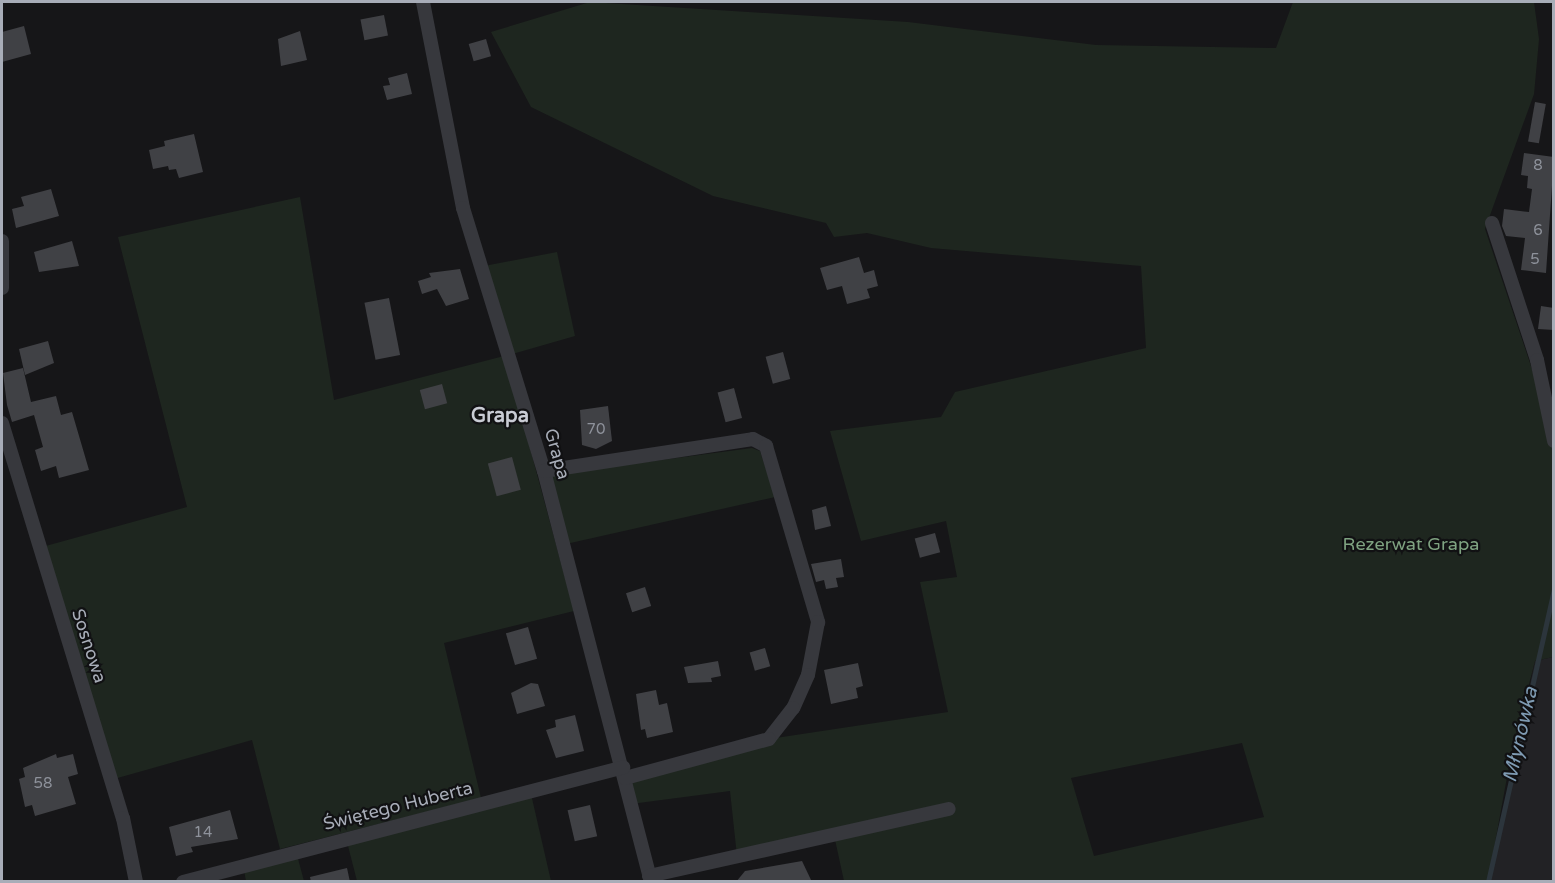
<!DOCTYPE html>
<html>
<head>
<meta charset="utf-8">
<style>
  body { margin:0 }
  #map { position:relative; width:1555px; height:883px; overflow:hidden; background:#161618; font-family:"Varela Round",sans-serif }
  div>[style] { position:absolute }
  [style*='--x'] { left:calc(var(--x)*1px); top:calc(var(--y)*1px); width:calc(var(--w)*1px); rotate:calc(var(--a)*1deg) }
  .built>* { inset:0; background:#222225 }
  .green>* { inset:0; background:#1e261f }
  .stream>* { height:4.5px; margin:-2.25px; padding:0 2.25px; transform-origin:2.25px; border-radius:2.25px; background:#2c353c }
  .building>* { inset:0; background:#404145; transform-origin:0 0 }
  .street>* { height:14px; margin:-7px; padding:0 7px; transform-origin:7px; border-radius:7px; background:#37383d }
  span { translate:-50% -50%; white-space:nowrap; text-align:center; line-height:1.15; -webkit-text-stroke:4.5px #111113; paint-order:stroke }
  .number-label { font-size:15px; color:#8e929b }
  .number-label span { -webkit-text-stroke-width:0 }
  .street-label { font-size:18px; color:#a8adb8 }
  .park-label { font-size:18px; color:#7fa381 }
  .neighbourhood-label { font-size:20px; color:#c9ccd4; font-weight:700 }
  .water-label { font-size:20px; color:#7f9bb3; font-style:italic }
  .frame { position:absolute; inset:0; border:3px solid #a8adb8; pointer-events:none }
</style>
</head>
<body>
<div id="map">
  <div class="built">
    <i style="clip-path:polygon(1553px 657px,1553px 881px,1488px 882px,1535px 661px)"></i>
  </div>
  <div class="green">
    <i style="clip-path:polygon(evenodd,590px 2px,908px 22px,1096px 45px,1276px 48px,1293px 2px,1534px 2px,1539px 39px,1534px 94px,1485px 229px,1544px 405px,1553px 448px,1553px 657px,1535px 661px,1512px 750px,1488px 881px,844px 881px,834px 835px,737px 856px,730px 791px,631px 804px,625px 778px,769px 739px,948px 712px,920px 582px,957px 577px,946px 521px,861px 541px,830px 431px,941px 417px,955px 392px,1146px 348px,1141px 266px,931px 248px,867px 233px,834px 237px,826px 223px,713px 196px,531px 107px,491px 32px,590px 2px,1242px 743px,1264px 817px,1094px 856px,1071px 778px,1242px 743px)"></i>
    <i style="clip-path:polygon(300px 197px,334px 400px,504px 356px,479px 267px,557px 252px,575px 336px,505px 356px,574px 611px,444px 643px,481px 798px,280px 849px,252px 740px,114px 779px,42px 547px,187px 507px,118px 237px)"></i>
    <i style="clip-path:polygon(752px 448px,760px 451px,775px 497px,566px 544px,548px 475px)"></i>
    <i style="clip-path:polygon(531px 794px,551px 881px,357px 881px,347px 842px)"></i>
    <i style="clip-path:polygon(297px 855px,304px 881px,246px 881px,244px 870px)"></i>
  </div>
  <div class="stream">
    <i style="--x:1488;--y:882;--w:301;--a:-77.3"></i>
  </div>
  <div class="building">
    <i style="left:384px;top:15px;width:21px;height:24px;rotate:79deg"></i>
    <i style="clip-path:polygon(24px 26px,31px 54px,2px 62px,2px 32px)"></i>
    <i style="clip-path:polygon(300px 31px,307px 60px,281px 66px,278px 39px)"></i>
    <i style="left:486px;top:39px;width:18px;height:18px;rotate:74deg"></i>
    <i style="clip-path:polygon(407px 73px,412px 94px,387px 100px,383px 86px,390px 85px,388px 78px)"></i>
    <i style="left:1535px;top:102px;width:11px;height:40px;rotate:10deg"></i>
    <i style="clip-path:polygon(194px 134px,203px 172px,179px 178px,176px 169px,169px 170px,168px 166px,153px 169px,149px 150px,165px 146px,164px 141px)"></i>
    <i style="clip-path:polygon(1524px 153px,1554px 157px,1546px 273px,1521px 270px,1525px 238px,1506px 236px,1502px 226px,1504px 209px,1529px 212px,1532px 189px,1527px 188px,1528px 176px,1521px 175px)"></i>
    <i style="clip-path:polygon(51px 189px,59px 216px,16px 228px,12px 209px,24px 206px,21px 197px)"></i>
    <i style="clip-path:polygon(72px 241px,79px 266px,39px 272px,34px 252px)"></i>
    <i style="clip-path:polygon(859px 257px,864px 273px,874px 270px,878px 286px,867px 289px,870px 298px,847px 304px,842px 286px,827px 290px,820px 268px)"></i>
    <i style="clip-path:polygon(460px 269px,469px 299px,446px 306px,437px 289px,422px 294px,418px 281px,431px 277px,429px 273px)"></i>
    <i style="left:389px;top:298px;width:58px;height:25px;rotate:79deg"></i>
    <i style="clip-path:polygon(1541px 306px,1554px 308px,1554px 330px,1538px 329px)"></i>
    <i style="clip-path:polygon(48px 341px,54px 363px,25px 375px,19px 349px)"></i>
    <i style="left:783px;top:352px;width:28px;height:18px;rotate:75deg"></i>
    <i style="clip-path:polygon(23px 368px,31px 402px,56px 396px,61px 415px,72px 412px,89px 470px,59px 478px,56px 466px,41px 471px,35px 450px,43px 447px,34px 415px,12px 422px,7px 405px,3px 373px)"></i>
    <i style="left:442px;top:384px;width:20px;height:23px;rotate:75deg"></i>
    <i style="left:734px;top:388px;width:31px;height:17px;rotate:75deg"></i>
    <i style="clip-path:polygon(608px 406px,612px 441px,596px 449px,582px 445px,580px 410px)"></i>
    <i style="left:512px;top:457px;width:34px;height:25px;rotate:75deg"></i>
    <i style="clip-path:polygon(826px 506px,831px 526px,815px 530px,812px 510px)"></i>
    <i style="left:935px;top:533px;width:20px;height:21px;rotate:75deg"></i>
    <i style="clip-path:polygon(841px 559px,844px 577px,836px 578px,838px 587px,826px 589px,824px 580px,816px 582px,811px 564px)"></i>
    <i style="left:645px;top:587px;width:20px;height:20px;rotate:72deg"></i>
    <i style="left:528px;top:627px;width:33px;height:23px;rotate:74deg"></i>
    <i style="left:765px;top:648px;width:19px;height:16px;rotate:74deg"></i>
    <i style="clip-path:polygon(718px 661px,721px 676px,711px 678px,712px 682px,688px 683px,684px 667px)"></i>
    <i style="clip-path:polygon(858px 663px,863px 686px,856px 688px,858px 698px,831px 704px,824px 670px)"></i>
    <i style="clip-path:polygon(531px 683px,538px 684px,545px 706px,517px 714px,511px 693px)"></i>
    <i style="clip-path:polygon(656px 690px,659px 705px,667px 703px,673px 732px,647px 738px,645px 729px,641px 730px,636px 694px)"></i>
    <i style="clip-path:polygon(575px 715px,584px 751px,556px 758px,546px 730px,556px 727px,555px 720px)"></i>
    <i style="clip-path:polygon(56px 754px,57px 758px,73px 754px,78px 774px,68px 777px,76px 804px,35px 816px,32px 805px,25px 807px,19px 779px,25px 777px,23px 768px)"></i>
    <i style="left:590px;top:805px;width:32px;height:23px;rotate:77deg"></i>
    <i style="clip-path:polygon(230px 810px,238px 839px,191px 847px,193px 852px,176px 856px,169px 827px)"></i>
    <i style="clip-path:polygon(802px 861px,812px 882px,736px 882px,745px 871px)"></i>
    <i style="clip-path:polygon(347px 868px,350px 882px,311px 882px,310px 877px)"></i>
  </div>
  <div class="street">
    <i style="--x:423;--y:2;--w:210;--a:79"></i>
    <i style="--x:463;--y:208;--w:275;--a:72.9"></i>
    <i style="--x:544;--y:471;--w:425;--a:75.4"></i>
    <i style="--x:1492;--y:223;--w:144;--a:71.8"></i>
    <i style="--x:1537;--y:360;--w:83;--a:78.1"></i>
    <i style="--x:2;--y:241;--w:47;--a:90"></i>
    <i style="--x:2;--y:423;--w:413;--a:73"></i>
    <i style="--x:123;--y:818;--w:65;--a:78.5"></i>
    <i style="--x:544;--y:471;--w:211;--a:-8.7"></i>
    <i style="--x:753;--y:439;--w:15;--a:28"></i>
    <i style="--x:766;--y:446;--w:184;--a:73.5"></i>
    <i style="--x:818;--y:622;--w:54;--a:100.7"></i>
    <i style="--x:808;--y:675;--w:36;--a:114"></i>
    <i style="--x:793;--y:708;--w:39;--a:128"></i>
    <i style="--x:769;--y:739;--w:149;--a:164.8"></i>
    <i style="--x:649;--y:876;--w:307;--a:-12.6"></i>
    <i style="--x:183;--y:882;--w:455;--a:-14.6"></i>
  </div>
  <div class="number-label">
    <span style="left:1538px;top:166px">8</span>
    <span style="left:1538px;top:231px">6</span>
    <span style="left:1535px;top:260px">5</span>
    <span style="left:596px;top:430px">70</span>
    <span style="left:43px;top:784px">58</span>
    <span style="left:203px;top:833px">14</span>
  </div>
  <div class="street-label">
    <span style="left:557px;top:454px;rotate:74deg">Grapa</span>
    <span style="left:89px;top:646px;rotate:72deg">Sosnowa</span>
    <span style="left:398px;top:806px;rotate:-14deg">Świętego Huberta</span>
  </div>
  <div class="park-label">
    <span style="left:1411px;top:544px">Rezerwat Grapa</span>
  </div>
  <div class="neighbourhood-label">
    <span style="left:500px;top:416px">Grapa</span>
  </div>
  <div class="water-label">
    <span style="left:1521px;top:735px;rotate:-77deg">Młynówka</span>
  </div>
  <div class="frame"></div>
</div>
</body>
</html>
